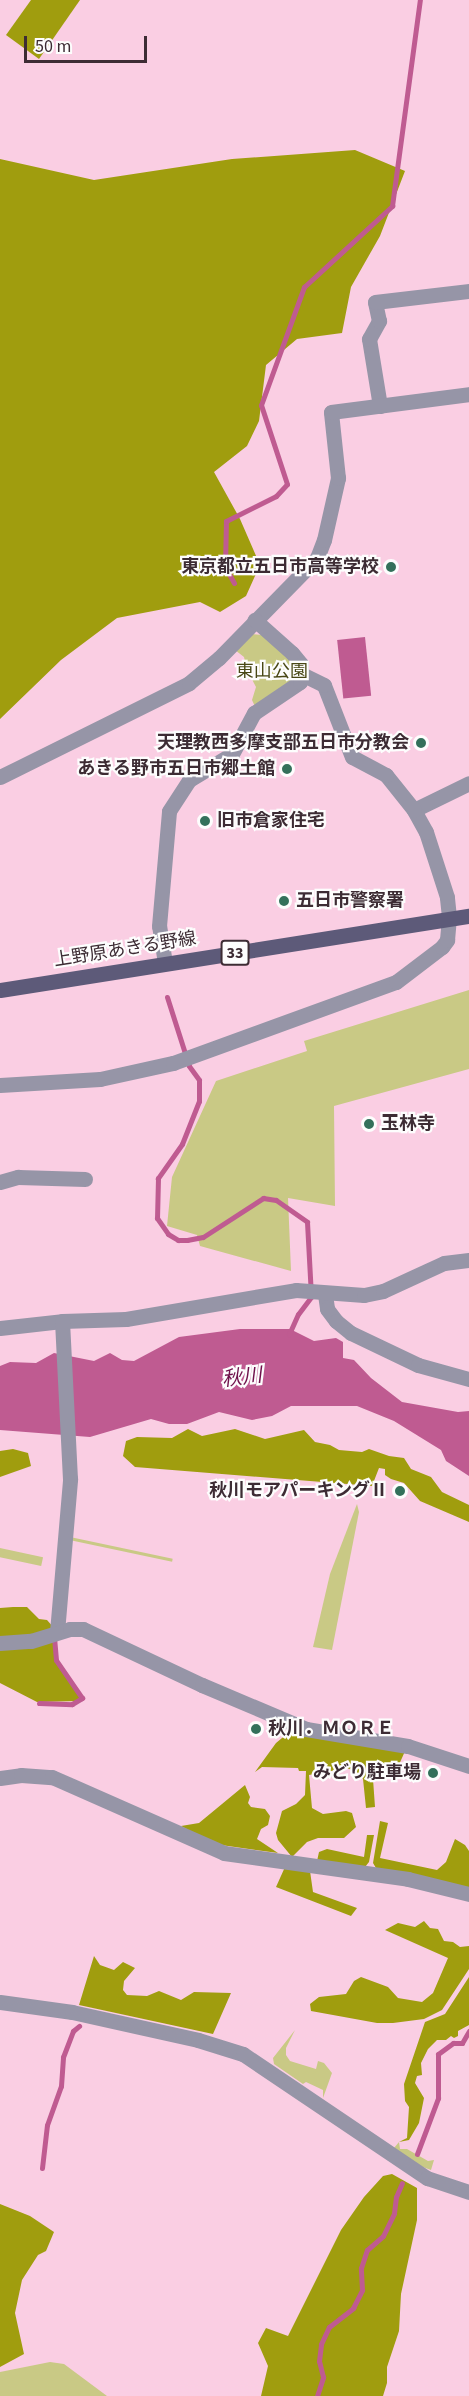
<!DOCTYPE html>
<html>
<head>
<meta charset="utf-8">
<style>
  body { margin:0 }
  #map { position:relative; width:469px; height:2396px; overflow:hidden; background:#facee3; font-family:"Source Sans 3","Noto Sans JP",sans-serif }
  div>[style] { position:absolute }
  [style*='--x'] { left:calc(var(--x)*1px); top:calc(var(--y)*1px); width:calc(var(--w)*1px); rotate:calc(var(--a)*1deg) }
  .green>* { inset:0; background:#c9c985; transform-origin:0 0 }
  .forest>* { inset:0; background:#a09d0e }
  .water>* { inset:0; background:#bf5b91; transform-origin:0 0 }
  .stream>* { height:5px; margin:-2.5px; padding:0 2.5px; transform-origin:2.5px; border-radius:2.5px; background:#bf5b91 }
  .minor>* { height:15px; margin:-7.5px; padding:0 7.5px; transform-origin:7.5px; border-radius:7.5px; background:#9695a7 }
  .major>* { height:15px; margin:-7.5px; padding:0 7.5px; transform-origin:7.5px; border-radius:7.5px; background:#5d5a79 }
  .dots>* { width:16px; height:16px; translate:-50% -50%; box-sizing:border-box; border:3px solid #fdfdfd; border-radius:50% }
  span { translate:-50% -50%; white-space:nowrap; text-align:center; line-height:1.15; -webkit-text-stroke:4.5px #fdfdfd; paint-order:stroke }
  .shield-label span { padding:2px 4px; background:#fdfdfd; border:2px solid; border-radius:4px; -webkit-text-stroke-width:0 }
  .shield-label { font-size:16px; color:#3d2c34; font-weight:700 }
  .poi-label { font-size:18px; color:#3d2c34; font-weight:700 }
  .right { translate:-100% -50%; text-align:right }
  .left { translate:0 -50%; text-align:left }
  .park-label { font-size:18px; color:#484715 }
  .street-label { font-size:18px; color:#3d2c34 }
  .water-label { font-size:20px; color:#6f114b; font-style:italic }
  .scale { position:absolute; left:24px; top:36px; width:123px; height:27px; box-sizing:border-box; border:3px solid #3d2c34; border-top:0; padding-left:8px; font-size:18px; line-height:21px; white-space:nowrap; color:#3d2c34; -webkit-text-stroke:4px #fdfdfd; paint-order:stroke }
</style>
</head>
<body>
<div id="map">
  <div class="green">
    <i style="clip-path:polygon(252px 634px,262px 635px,290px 660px,295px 669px,293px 683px,257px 711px,252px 700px,256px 687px,247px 670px,244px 657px,235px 650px)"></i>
    <i style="clip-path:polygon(469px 990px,469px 1069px,334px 1106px,335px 1206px,288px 1198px,291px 1271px,200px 1246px,197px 1235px,167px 1226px,172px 1177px,216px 1081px,307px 1051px,304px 1041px)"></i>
    <i style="clip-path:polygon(357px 1504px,359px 1512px,332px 1650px,313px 1647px,330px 1574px)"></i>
    <i style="left:70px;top:1537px;width:105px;height:3px;rotate:12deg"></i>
    <i style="left:0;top:1548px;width:44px;height:9px;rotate:12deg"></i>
    <i style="clip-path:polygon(295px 2030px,286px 2048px,286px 2055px,290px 2061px,316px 2069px,318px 2061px,324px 2063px,332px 2073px,323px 2098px,323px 2090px,306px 2082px,303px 2084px,274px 2064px,273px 2058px)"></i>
    <i style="clip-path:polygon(399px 2142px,400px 2149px,407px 2149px,428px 2161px,434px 2160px,431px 2170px,420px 2166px,394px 2148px)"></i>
    <i style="clip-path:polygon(50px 2362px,64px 2364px,107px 2396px,0 2396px,0 2372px)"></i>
  </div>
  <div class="forest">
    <i style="clip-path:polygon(31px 0,80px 0,39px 59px,6px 35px)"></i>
    <i style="clip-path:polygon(355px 150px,405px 171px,380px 236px,351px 287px,342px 333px,297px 339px,266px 365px,259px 421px,247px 446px,214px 472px,240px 519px,260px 565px,246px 596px,220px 612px,200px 602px,117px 618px,61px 660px,0 719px,0 159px,94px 180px,232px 159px)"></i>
    <i style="clip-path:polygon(188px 1429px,202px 1436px,235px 1429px,265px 1439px,304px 1430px,315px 1442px,330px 1445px,339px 1450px,362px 1452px,369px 1449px,389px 1456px,404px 1458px,411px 1469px,431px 1477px,442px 1492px,469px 1505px,469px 1522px,420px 1501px,404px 1483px,391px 1479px,385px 1475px,385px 1469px,379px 1468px,372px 1486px,135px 1467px,123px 1456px,126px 1441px,137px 1437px,172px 1438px)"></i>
    <i style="clip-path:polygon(13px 1449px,28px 1453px,31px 1466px,0 1477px,0 1451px)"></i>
    <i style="clip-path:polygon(13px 1607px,27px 1607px,39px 1619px,47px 1620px,54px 1628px,48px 1632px,0 1640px,0 1608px)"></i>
    <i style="clip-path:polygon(53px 1638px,56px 1661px,80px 1693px,79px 1701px,37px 1702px,0 1683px,0 1646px)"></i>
    <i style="clip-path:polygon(294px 1728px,406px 1749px,393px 1778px,386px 1776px,373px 1779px,375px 1807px,366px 1808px,363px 1779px,357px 1772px,347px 1768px,309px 1775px,312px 1808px,323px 1814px,346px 1811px,352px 1813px,356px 1827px,344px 1838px,318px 1838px,307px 1842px,292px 1857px,278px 1840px,276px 1833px,282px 1811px,296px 1804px,305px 1795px,306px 1771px,299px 1771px,298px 1768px,262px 1767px,255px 1772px,276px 1743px)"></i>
    <i style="clip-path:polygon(245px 1785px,250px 1797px,248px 1803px,251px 1807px,265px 1809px,270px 1816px,268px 1825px,261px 1829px,257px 1839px,278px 1853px,214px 1844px,181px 1826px,199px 1823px)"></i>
    <i style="clip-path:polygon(380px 1821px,388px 1823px,380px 1858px,437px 1870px,446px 1862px,455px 1839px,465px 1845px,469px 1851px,469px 1888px,376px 1868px,373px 1863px)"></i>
    <i style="clip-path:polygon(367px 1835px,374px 1835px,369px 1862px,365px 1867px,317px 1861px,319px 1852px,327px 1849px,364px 1857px)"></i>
    <i style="clip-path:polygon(285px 1867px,310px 1871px,313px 1892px,357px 1908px,351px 1916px,276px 1887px)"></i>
    <i style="clip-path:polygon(424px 1921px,430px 1928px,438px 1929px,444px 1941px,453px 1942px,460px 1947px,469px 1946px,469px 1969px,442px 2010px,424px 2019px,393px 2023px,377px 2023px,311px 2011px,310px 2004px,319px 1997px,346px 1994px,354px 1981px,361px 1977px,388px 1987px,398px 1998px,422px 2002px,433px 1993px,448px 1958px,385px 1930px,398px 1923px,415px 1927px)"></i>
    <i style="clip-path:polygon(94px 1956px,100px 1965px,114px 1970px,123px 1962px,135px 1968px,124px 1981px,123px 1990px,127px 1995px,147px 1996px,159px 1991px,181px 2000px,194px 1992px,231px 1993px,213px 2034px,79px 2005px)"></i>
    <i style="clip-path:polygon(469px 1977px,469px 2025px,458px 2031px,458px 2036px,454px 2038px,451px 2036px,446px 2040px,437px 2040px,428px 2049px,421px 2063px,422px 2075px,417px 2076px,415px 2083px,424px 2098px,419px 2123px,409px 2140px,399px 2142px,407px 2138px,409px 2107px,405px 2101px,404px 2084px,425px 2022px,445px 2014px)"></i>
    <i style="clip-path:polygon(392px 2174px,417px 2188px,417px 2220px,401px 2294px,399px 2331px,387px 2367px,387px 2383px,383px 2396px,261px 2396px,268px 2366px,258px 2343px,266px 2328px,288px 2336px,341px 2230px,364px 2197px,383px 2176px)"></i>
    <i style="clip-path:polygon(0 2204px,30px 2216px,54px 2232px,46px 2251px,38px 2255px,22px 2280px,15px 2313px,24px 2354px,0 2367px)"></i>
  </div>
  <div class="water">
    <i style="left:365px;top:637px;width:59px;height:28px;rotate:84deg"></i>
    <i style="clip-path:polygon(240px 1329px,290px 1329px,314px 1341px,336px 1338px,343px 1342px,343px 1358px,354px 1360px,371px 1378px,402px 1402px,458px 1412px,469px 1411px,469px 1476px,446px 1461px,441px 1450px,394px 1421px,357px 1406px,291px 1406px,272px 1416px,252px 1420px,219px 1412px,187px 1424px,169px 1424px,151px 1419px,90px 1437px,0 1430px,0 1366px,10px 1362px,36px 1363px,54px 1353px,94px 1361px,110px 1353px,122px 1360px,134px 1361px,179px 1337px)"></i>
  </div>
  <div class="stream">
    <i style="--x:234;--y:583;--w:18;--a:-119"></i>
    <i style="--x:225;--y:567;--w:46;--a:-88.8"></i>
    <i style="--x:226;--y:521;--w:56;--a:-26.6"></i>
    <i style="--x:276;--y:496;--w:16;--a:-47"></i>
    <i style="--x:287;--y:484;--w:83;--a:-108.2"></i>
    <i style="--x:261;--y:405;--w:126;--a:-70"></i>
    <i style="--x:304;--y:287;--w:120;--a:-42.6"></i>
    <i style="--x:392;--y:206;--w:208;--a:-82.3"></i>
    <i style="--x:167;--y:997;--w:72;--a:72.3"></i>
    <i style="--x:189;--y:1066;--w:17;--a:54"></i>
    <i style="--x:199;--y:1080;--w:21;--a:90"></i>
    <i style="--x:199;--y:1101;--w:46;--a:111.6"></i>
    <i style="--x:182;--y:1144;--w:42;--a:125.2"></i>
    <i style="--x:158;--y:1178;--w:40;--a:91.4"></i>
    <i style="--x:157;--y:1218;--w:19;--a:55"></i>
    <i style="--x:168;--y:1234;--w:12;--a:31"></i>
    <i style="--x:178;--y:1240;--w:9;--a:0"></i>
    <i style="--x:187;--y:1240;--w:16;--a:-11"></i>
    <i style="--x:203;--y:1237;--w:72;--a:-33"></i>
    <i style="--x:263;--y:1198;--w:13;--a:9"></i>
    <i style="--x:276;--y:1200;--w:38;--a:35"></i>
    <i style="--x:307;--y:1222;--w:75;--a:86.9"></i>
    <i style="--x:311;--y:1297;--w:21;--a:127"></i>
    <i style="--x:298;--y:1314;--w:22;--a:114"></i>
    <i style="--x:39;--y:1703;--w:33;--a:2"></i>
    <i style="--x:72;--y:1704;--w:12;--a:-31"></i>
    <i style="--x:82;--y:1698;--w:46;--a:-124.4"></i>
    <i style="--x:56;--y:1660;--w:21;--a:-95"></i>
    <i style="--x:417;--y:2154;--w:60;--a:-69.4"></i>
    <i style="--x:438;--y:2098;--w:44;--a:-90"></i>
    <i style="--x:438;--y:2054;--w:19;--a:-36"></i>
    <i style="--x:453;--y:2043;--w:9;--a:0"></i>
    <i style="--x:462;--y:2043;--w:14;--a:-60"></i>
    <i style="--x:42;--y:2168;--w:43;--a:-83.4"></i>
    <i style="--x:47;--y:2125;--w:41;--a:-70.3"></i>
    <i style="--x:61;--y:2086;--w:29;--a:-86"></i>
    <i style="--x:63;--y:2057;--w:28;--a:-69"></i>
    <i style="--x:73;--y:2031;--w:8;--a:-40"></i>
    <i style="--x:317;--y:2396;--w:20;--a:-72"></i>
    <i style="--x:323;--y:2377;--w:16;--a:-104"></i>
    <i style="--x:319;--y:2361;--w:17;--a:-83"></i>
    <i style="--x:321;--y:2344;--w:19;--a:-65"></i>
    <i style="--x:329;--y:2327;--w:31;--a:-38"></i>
    <i style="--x:353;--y:2308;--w:20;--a:-63"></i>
    <i style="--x:362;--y:2290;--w:22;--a:-93"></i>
    <i style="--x:361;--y:2268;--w:19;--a:-72"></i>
    <i style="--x:367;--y:2250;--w:21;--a:-41"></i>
    <i style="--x:383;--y:2236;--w:25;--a:-64"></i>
    <i style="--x:394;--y:2213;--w:16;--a:-83"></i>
    <i style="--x:396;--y:2197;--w:15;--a:-67"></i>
  </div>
  <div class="minor">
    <i style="--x:380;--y:406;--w:68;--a:-99.3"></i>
    <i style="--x:369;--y:339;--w:21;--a:-61"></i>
    <i style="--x:379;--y:321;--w:19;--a:-102"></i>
    <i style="--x:375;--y:302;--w:95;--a:-6.7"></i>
    <i style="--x:0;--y:777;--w:211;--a:-26.4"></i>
    <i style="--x:189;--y:683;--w:39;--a:-40"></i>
    <i style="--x:219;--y:658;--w:140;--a:-45.6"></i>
    <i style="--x:317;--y:558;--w:19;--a:-69"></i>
    <i style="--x:324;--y:540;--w:64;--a:-77.3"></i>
    <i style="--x:338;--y:478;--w:66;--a:-96.1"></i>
    <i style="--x:331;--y:412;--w:139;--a:-7.4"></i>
    <i style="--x:414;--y:810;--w:61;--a:-26.1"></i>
    <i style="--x:165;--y:963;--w:37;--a:-99"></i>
    <i style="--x:159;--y:926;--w:115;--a:-85"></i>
    <i style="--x:169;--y:811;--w:37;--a:-57"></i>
    <i style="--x:189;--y:780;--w:50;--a:-31.2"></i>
    <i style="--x:232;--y:754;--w:47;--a:-61.8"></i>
    <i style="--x:254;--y:713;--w:55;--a:-34"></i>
    <i style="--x:300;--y:682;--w:18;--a:-87"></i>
    <i style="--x:301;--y:664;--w:14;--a:-129"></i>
    <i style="--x:292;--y:653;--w:50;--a:-138.3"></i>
    <i style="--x:0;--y:1085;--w:100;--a:-3.4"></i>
    <i style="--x:100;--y:1079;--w:75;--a:-12.4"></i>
    <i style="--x:173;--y:1063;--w:237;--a:-20"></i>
    <i style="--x:396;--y:982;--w:58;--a:-37.3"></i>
    <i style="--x:442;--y:947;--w:9;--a:-54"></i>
    <i style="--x:447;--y:940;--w:23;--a:-85"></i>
    <i style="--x:449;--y:917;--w:20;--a:-96"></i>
    <i style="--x:447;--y:897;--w:68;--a:-107.9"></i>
    <i style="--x:426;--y:832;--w:25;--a:-119"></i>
    <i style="--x:414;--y:810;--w:45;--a:-128.7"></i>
    <i style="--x:386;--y:775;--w:38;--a:-152"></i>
    <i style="--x:352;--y:757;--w:77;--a:-111.3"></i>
    <i style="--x:324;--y:685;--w:25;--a:-154"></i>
    <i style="--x:0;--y:1182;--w:19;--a:-16"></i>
    <i style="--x:18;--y:1177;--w:67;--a:1.7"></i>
    <i style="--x:325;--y:1294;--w:15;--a:82"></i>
    <i style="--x:327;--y:1309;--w:15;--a:53"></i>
    <i style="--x:336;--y:1321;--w:19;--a:39"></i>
    <i style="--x:351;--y:1333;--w:74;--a:25.5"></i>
    <i style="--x:418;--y:1365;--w:53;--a:15.4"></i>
    <i style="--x:0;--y:1328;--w:62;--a:-6.4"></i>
    <i style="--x:62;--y:1321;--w:64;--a:-1.8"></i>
    <i style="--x:126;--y:1319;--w:172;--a:-9.7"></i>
    <i style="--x:296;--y:1290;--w:68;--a:4.2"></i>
    <i style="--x:364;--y:1295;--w:19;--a:-12"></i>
    <i style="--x:383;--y:1291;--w:67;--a:-24.7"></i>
    <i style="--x:444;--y:1263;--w:25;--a:-7"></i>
    <i style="--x:57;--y:1632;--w:154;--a:-85.1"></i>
    <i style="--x:70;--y:1479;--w:158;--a:-92.9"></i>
    <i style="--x:0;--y:1643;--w:31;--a:-4"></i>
    <i style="--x:31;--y:1641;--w:41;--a:-17.1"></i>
    <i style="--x:70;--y:1629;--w:13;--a:0"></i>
    <i style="--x:83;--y:1629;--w:132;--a:25.2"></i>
    <i style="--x:202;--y:1685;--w:113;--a:22.9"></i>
    <i style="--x:306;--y:1729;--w:103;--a:9.5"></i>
    <i style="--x:408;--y:1746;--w:64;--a:18.2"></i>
    <i style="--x:0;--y:1778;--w:21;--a:-8"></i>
    <i style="--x:21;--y:1775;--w:31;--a:4"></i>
    <i style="--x:52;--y:1777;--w:188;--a:23.8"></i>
    <i style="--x:224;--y:1853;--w:186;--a:8"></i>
    <i style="--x:408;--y:1879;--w:63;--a:13.8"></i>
    <i style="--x:0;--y:2002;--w:73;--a:7.9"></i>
    <i style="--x:72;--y:2012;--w:129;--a:12.5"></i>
    <i style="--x:198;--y:2040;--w:47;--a:17.3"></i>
    <i style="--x:243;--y:2054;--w:222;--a:34"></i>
    <i style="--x:427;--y:2178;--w:44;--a:18.4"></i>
  </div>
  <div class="major">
    <i style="--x:0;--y:990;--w:475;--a:-9"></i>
  </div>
  <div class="dots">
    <i style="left:391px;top:567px;background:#34705b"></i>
    <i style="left:421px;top:743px;background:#34705b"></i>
    <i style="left:287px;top:769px;background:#34705b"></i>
    <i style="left:205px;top:821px;background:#34705b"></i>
    <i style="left:284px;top:901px;background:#34705b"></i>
    <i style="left:369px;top:1124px;background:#34705b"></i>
    <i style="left:400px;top:1491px;background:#34705b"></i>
    <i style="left:256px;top:1729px;background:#34705b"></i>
    <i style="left:433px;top:1773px;background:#34705b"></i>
  </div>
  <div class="shield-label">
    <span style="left:235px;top:953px">33</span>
  </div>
  <div class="poi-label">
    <span class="right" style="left:379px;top:567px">東京都立五日市高等学校</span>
    <span class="right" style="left:409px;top:743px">天理教西多摩支部五日市分教会</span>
    <span class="right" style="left:275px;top:769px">あきる野市五日市郷土館</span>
    <span class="left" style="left:217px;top:821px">旧市倉家住宅</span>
    <span class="left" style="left:296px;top:901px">五日市警察署</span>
    <span class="left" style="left:381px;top:1124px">玉林寺</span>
    <span class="right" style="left:388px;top:1491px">秋川モアパーキングⅡ</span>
    <span class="left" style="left:268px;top:1729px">秋川．ＭＯＲＥ</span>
    <span class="right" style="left:421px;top:1773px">みどり駐車場</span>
  </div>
  <div class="park-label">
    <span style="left:272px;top:672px">東山公園</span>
  </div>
  <div class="street-label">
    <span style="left:125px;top:950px;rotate:-9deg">上野原あきる野線</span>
  </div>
  <div class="water-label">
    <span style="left:242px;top:1378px;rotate:-7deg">秋川</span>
  </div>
  <div class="scale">50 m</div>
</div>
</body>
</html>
